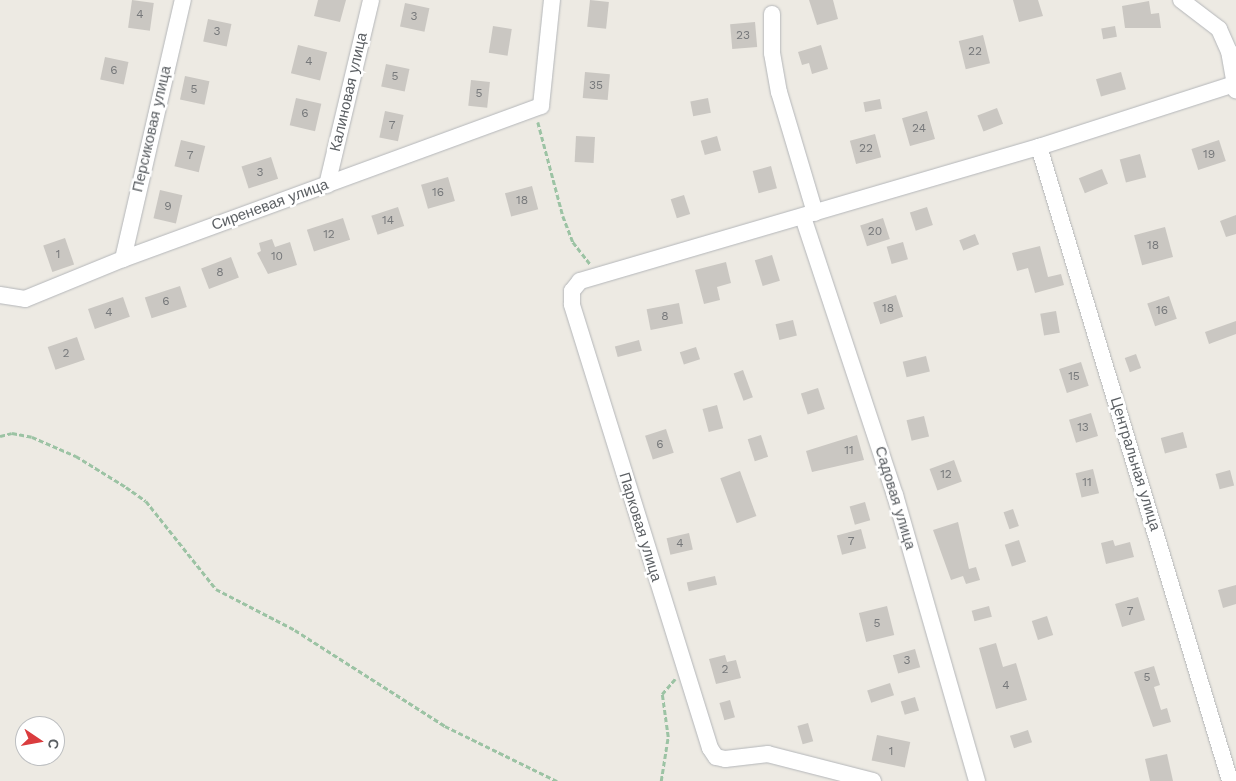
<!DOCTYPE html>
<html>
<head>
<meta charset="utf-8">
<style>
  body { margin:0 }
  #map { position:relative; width:1236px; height:781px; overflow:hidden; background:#edeae3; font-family:"Work Sans",sans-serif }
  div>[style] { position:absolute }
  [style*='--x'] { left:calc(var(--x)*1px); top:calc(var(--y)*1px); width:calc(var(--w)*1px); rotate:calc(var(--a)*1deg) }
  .building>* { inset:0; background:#cac7c2; transform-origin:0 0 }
  .path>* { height:2.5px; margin-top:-1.25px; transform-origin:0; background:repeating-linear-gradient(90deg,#9cc3a4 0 5px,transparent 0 7.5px) }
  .roads { filter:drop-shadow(0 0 1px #b4b6b9) drop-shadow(0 0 1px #b4b6b9) }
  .minor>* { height:16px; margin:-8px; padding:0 8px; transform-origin:8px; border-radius:8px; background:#fff }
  span { translate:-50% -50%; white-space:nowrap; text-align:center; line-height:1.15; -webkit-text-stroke:5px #fff; paint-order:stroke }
  .number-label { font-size:12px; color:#77797b }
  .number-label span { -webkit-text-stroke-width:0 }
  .street-label { font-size:15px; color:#5b5f63 }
  .north { position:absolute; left:15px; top:716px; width:50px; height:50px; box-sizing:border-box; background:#fff; border:1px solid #bdbfc1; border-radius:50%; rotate:102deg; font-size:14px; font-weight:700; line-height:20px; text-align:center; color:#5b5f63 }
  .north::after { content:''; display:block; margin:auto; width:18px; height:22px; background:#da3c3e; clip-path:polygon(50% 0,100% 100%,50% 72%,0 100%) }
</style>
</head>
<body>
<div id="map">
  <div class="building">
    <i style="left:132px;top:0;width:22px;height:28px;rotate:8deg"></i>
    <i style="clip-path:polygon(318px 0,346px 0,340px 22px,314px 16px)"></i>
    <i style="left:590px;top:0;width:19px;height:27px;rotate:6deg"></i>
    <i style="clip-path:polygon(809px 0,833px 0,838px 19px,817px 25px)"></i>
    <i style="clip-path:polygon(1013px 0,1038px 0,1043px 16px,1019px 22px)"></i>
    <i style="clip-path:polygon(1149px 1px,1151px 14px,1159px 13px,1161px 28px,1125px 28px,1122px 6px)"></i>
    <i style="left:405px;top:3px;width:25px;height:24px;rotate:12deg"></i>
    <i style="left:208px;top:19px;width:24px;height:23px;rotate:12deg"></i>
    <i style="left:755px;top:22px;width:25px;height:25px;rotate:85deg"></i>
    <i style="left:493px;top:26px;width:19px;height:27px;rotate:9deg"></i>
    <i style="left:1115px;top:26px;width:11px;height:14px;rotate:80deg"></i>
    <i style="left:983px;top:35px;width:29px;height:25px;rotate:76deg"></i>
    <i style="left:298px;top:45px;width:30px;height:29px;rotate:14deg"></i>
    <i style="clip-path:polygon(821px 45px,828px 69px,812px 74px,809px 63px,802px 65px,798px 52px)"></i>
    <i style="left:105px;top:57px;width:24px;height:23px;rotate:12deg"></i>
    <i style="left:386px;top:64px;width:24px;height:23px;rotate:12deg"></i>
    <i style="left:585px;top:72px;width:25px;height:26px;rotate:5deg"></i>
    <i style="left:1121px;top:72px;width:18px;height:26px;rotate:74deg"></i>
    <i style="left:185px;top:76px;width:25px;height:24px;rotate:12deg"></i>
    <i style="left:471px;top:80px;width:19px;height:26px;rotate:6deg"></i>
    <i style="left:296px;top:98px;width:26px;height:28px;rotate:13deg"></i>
    <i style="left:708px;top:98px;width:15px;height:18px;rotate:79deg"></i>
    <i style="left:880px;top:99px;width:10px;height:17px;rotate:79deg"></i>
    <i style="left:997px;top:108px;width:17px;height:21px;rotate:69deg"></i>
    <i style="left:385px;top:111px;width:19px;height:27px;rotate:12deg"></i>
    <i style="left:927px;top:111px;width:29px;height:26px;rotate:74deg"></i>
    <i style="left:875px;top:134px;width:24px;height:26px;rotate:75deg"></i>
    <i style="left:576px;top:136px;width:19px;height:26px;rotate:3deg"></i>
    <i style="left:717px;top:136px;width:15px;height:17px;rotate:74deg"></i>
    <i style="left:181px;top:140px;width:25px;height:27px;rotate:14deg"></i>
    <i style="left:1219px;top:140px;width:22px;height:29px;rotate:72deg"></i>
    <i style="left:1140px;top:154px;width:24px;height:21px;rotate:75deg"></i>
    <i style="left:271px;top:157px;width:23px;height:31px;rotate:72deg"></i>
    <i style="left:771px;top:166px;width:23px;height:19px;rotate:75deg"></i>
    <i style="left:1102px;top:169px;width:16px;height:25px;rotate:68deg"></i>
    <i style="left:448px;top:177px;width:25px;height:28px;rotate:74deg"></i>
    <i style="left:532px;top:186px;width:24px;height:28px;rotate:75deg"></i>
    <i style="left:160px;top:190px;width:23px;height:29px;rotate:13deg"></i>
    <i style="left:684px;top:195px;width:20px;height:14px;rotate:72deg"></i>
    <i style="left:398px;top:207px;width:20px;height:28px;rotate:72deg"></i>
    <i style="left:927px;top:207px;width:19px;height:18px;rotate:72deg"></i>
    <i style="clip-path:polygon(1236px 215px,1236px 234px,1226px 237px,1220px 221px)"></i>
    <i style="left:343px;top:218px;width:23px;height:38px;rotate:72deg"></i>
    <i style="left:883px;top:218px;width:22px;height:24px;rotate:72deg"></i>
    <i style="left:1165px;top:227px;width:31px;height:32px;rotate:75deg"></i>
    <i style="left:975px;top:234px;width:11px;height:17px;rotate:68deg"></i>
    <i style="left:65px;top:238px;width:28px;height:23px;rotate:71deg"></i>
    <i style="clip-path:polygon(272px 239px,275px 247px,290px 242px,297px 265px,268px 274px,257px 253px,261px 251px,259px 243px)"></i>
    <i style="left:903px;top:242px;width:18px;height:17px;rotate:74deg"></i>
    <i style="clip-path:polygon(1040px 246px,1048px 277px,1061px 274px,1064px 285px,1035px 293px,1028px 268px,1017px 271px,1012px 253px)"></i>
    <i style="left:772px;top:255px;width:27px;height:18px;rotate:73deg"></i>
    <i style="left:231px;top:257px;width:22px;height:32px;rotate:69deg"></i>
    <i style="clip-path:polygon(726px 262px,731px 283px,717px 287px,720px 300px,704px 304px,695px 270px)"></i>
    <i style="left:180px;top:286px;width:22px;height:37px;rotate:72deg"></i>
    <i style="left:896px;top:295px;width:23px;height:24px;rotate:72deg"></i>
    <i style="left:1169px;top:296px;width:24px;height:23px;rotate:71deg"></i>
    <i style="left:123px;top:297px;width:21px;height:37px;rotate:71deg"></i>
    <i style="left:679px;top:303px;width:21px;height:33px;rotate:79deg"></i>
    <i style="left:1056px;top:311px;width:22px;height:16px;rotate:80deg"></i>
    <i style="left:793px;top:320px;width:16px;height:18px;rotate:76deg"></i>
    <i style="clip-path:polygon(1236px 321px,1236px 334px,1209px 344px,1205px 332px)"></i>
    <i style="left:77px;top:337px;width:24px;height:31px;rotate:71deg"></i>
    <i style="left:639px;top:340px;width:11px;height:25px;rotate:75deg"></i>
    <i style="left:696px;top:347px;width:13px;height:17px;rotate:72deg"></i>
    <i style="left:1136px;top:354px;width:15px;height:12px;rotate:70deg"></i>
    <i style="left:926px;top:356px;width:16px;height:24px;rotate:76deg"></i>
    <i style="left:1081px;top:362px;width:25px;height:23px;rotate:72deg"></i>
    <i style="left:743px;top:370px;width:29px;height:10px;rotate:70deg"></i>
    <i style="left:818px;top:388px;width:22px;height:18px;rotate:72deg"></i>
    <i style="left:717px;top:405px;width:24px;height:15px;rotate:75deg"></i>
    <i style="left:1091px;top:413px;width:24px;height:23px;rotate:73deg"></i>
    <i style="left:924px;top:416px;width:21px;height:18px;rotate:76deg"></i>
    <i style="left:666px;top:429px;width:25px;height:22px;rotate:72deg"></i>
    <i style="left:1183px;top:432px;width:16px;height:23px;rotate:75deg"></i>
    <i style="left:761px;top:435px;width:23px;height:14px;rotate:72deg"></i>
    <i style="clip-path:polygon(857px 435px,864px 460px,812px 472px,806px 451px)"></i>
    <i style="left:954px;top:460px;width:23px;height:26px;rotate:70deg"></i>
    <i style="left:1093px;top:469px;width:25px;height:18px;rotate:76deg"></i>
    <i style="left:1230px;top:470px;width:16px;height:15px;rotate:75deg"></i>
    <i style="left:740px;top:471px;width:48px;height:21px;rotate:70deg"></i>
    <i style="left:865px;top:502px;width:19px;height:16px;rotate:74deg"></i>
    <i style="left:1013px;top:509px;width:18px;height:10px;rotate:71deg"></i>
    <i style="clip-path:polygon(958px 522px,969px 569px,976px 567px,980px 580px,966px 584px,963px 576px,951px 580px,933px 530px)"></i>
    <i style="left:861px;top:529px;width:20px;height:25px;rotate:75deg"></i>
    <i style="left:689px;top:533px;width:17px;height:23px;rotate:77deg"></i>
    <i style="left:1019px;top:540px;width:23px;height:15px;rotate:72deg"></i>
    <i style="clip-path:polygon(1113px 540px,1115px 546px,1130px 542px,1134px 557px,1106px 564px,1101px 543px)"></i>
    <i style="left:715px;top:576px;width:9px;height:29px;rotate:77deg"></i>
    <i style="clip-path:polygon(1236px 585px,1236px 604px,1223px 608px,1218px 590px)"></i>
    <i style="left:1138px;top:597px;width:24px;height:24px;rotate:73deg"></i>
    <i style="left:887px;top:606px;width:30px;height:29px;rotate:76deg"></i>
    <i style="left:989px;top:606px;width:11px;height:18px;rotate:75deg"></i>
    <i style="left:1047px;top:616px;width:20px;height:16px;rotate:72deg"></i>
    <i style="clip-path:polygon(996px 643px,1003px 667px,1016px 663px,1027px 700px,996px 709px,979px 648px)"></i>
    <i style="left:915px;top:649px;width:19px;height:23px;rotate:74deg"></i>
    <i style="clip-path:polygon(725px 655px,727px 662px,736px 660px,741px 678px,716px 684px,709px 659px)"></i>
    <i style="clip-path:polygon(1154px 666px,1160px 685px,1154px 687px,1161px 710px,1167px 708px,1171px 722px,1153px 727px,1134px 672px)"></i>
    <i style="left:890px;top:683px;width:13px;height:24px;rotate:72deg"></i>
    <i style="left:915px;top:697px;width:14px;height:15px;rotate:73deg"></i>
    <i style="left:730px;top:700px;width:18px;height:11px;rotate:74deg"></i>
    <i style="left:808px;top:723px;width:19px;height:11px;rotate:74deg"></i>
    <i style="left:1028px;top:730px;width:13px;height:19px;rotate:72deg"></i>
    <i style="left:877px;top:735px;width:34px;height:26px;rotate:12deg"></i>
    <i style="clip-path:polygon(1167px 754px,1173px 781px,1150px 781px,1145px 759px)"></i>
  </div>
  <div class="path">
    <i style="--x:538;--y:122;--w:97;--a:75.1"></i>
    <i style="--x:563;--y:216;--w:28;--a:69"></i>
    <i style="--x:573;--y:242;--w:29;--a:52"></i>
    <i style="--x:0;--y:436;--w:12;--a:-14"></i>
    <i style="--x:12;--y:433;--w:20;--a:11"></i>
    <i style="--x:32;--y:437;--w:48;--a:23.4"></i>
    <i style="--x:76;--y:456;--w:59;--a:31.8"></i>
    <i style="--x:126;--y:487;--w:24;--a:35"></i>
    <i style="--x:146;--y:501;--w:112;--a:51.5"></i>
    <i style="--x:216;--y:589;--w:89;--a:27.4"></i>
    <i style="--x:295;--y:630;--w:178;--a:32.6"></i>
    <i style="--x:445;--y:726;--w:125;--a:26.2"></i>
    <i style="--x:661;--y:781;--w:45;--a:-81"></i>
    <i style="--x:668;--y:737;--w:43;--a:-97.9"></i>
    <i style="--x:662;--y:694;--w:20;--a:-49"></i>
  </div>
  <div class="roads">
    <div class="minor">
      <i style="--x:1181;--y:0;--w:48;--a:37.3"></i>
      <i style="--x:1219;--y:29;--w:24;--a:66"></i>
      <i style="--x:1229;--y:51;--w:40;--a:80"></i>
      <i style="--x:772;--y:14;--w:39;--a:90"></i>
      <i style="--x:772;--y:53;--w:40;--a:80"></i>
      <i style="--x:779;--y:92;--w:126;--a:73.4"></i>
      <i style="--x:1039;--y:147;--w:662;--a:73.23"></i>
      <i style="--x:327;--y:185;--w:190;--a:-76.6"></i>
      <i style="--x:803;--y:217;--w:293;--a:71.7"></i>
      <i style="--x:895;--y:495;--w:298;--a:74"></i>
      <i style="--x:123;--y:259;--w:266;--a:-77"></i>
      <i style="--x:0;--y:295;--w:25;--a:9"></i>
      <i style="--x:25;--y:299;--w:106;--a:-22.2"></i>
      <i style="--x:123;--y:259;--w:445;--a:-20.1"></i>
      <i style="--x:541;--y:106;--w:107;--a:-84.1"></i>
      <i style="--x:873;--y:781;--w:108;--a:-165.6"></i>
      <i style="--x:768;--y:754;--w:43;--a:173.4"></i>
      <i style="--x:725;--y:759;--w:9;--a:-167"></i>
      <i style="--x:716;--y:757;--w:11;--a:-124"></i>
      <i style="--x:710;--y:748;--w:465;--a:-107.3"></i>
      <i style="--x:572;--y:304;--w:13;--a:-90"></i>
      <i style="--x:572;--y:291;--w:13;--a:-51"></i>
      <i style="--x:580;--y:281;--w:478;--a:-16.3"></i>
      <i style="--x:1039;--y:147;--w:205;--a:-17.9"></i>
    </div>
  </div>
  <div class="number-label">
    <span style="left:140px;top:15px">4</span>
    <span style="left:414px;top:17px">3</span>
    <span style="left:217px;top:32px">3</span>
    <span style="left:743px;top:36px">23</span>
    <span style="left:975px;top:52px">22</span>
    <span style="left:309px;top:62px">4</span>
    <span style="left:114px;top:71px">6</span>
    <span style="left:395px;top:77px">5</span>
    <span style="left:596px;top:86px">35</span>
    <span style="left:194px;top:90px">5</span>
    <span style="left:479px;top:94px">5</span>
    <span style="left:305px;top:114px">6</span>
    <span style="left:392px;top:126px">7</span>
    <span style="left:919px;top:129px">24</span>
    <span style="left:866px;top:149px">22</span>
    <span style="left:1209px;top:155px">19</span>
    <span style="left:190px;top:156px">7</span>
    <span style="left:260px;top:173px">3</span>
    <span style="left:438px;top:193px">16</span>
    <span style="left:522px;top:201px">18</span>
    <span style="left:168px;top:207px">9</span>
    <span style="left:388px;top:221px">14</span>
    <span style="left:875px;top:232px">20</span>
    <span style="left:329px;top:235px">12</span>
    <span style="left:1153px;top:246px">18</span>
    <span style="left:58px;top:255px">1</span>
    <span style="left:277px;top:257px">10</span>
    <span style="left:220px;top:273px">8</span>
    <span style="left:166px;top:302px">6</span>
    <span style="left:888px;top:309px">18</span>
    <span style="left:1162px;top:311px">16</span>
    <span style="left:109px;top:313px">4</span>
    <span style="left:665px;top:317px">8</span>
    <span style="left:66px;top:354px">2</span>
    <span style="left:1074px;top:377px">15</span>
    <span style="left:1083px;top:428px">13</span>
    <span style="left:660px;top:445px">6</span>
    <span style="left:849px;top:451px">11</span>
    <span style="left:946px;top:475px">12</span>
    <span style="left:1087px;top:483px">11</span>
    <span style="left:851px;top:542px">7</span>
    <span style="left:680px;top:544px">4</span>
    <span style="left:1130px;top:612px">7</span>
    <span style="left:877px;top:624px">5</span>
    <span style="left:907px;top:661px">3</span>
    <span style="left:725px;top:670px">2</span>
    <span style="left:1147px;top:678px">5</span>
    <span style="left:1006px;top:686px">4</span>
    <span style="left:891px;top:752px">1</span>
  </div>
  <div class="street-label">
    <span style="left:349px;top:92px;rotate:-77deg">Калиновая улица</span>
    <span style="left:152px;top:129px;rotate:-77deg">Персиковая улица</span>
    <span style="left:270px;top:205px;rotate:-20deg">Сиреневая улица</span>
    <span style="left:1135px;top:464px;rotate:73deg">Центральная улица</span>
    <span style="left:895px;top:498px;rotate:73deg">Садовая улица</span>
    <span style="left:640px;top:527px;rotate:73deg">Парковая улица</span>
  </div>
  <div class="north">С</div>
</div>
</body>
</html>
